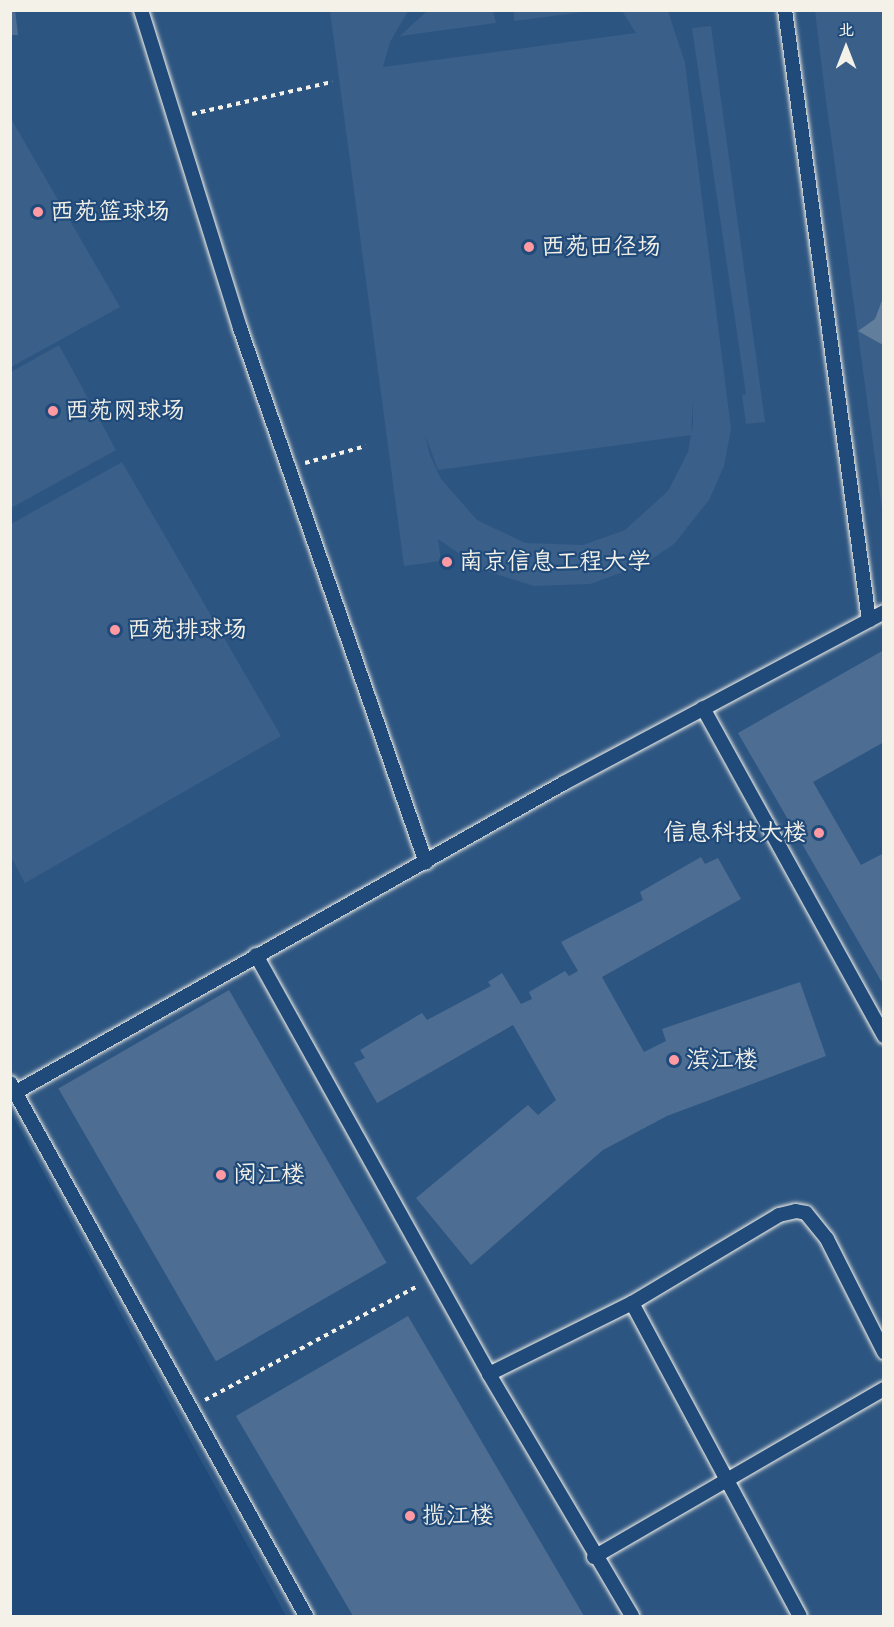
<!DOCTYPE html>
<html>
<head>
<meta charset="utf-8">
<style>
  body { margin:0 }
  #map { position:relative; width:894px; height:1627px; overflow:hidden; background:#1f4a7a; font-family:Caveat,"LXGW WenKai TC",sans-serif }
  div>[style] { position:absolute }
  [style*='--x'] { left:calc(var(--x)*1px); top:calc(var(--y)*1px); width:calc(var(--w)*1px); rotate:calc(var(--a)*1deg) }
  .built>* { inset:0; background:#2d5581 }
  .green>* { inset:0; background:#3a5f88 }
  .water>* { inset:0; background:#627e9d }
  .building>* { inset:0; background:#4d6e92; transform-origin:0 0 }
  .path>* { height:4px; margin-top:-2px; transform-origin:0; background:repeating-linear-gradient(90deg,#f4f1e8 0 4.5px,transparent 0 9px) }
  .roads { filter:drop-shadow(0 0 2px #f4f1e8) drop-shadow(0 0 2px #f4f1e8) }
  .lane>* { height:14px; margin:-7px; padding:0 7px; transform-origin:7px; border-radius:7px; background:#1f4a7a }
  .dots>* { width:16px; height:16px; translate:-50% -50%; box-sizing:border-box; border:3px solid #1f4a7a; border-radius:50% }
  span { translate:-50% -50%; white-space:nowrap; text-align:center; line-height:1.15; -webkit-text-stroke:4.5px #1f4a7a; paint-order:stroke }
  .poi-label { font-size:24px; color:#f4f1e8 }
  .left { translate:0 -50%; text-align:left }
  .right { translate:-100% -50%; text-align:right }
  .frame { position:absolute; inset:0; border:12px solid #f4f1e8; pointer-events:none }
  .north { position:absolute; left:816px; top:18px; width:60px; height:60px; -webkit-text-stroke:4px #1f4a7a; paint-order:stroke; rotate:0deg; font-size:16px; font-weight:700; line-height:24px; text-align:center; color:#f4f1e8 }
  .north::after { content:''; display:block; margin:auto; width:21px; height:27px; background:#f4f1e8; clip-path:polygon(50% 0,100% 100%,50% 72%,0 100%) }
</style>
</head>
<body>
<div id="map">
  <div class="built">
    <i style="clip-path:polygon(10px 11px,883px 11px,883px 1616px,286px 1616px,11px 1113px)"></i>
  </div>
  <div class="green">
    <i style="clip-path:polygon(428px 10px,493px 11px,496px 23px,400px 36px)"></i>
    <i style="clip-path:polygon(evenodd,330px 11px,408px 11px,390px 42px,383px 67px,636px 33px,622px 11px,668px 11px,685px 63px,731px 429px,724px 466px,709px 500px,674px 544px,643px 565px,590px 584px,534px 586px,483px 570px,438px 539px,441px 561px,404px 566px,330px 11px,693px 401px,693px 423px,688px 452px,668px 491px,625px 530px,583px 545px,525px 543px,477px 520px,441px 479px,430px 455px,425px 435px,438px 470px,691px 435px,693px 401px)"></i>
    <i style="clip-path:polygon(514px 11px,514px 10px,591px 11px,514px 21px)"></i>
    <i style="clip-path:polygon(815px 11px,883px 11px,883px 517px,825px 93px)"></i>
    <i style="clip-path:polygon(711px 26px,765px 422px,746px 424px,742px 395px,746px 394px,692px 28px)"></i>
    <i style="clip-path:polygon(10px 117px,120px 307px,11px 367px,10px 367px)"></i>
    <i style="clip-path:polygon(59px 345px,116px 450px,11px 508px,11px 372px)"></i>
    <i style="clip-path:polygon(122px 462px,281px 736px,25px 883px,10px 855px,11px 524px)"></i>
  </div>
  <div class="water">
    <i style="clip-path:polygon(883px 298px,883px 345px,858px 331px,875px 319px)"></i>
  </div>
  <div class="building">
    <i style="clip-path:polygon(10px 10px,15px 10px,18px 35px,10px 35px)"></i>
    <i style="clip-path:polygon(884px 650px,884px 742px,813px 782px,861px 865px,884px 853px,884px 986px,738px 733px)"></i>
    <i style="clip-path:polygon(701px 857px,705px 864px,718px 858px,741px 899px,602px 977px,644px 1052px,666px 1041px,662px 1029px,800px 982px,826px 1056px,667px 1116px,603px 1150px,471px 1265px,416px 1198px,528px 1105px,538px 1115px,556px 1100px,513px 1025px,377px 1103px,354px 1063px,365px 1058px,360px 1050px,422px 1013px,427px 1020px,491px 986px,488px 982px,502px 973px,521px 1004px,532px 999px,529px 992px,565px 971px,569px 976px,578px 971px,561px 942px,643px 900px,640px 892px)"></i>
    <i style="left:229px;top:990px;width:315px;height:197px;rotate:60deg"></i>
    <i style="clip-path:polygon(408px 1316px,584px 1616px,353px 1616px,236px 1416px)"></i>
  </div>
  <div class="path">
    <i style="--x:192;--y:114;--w:144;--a:-12.9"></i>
    <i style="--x:305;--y:463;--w:63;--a:-15.6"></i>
    <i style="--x:205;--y:1400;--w:242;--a:-28.2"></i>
  </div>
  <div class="roads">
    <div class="lane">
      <i style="--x:141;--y:10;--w:333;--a:72.7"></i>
      <i style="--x:240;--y:328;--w:566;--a:70.83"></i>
      <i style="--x:785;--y:10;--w:616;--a:82.16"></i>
      <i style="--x:703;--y:708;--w:375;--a:61.1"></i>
      <i style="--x:256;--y:955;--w:479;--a:60.9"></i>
      <i style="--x:489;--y:1374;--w:281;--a:59.4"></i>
      <i style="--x:10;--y:1083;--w:610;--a:60.95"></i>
      <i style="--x:16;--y:1092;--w:629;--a:-29.42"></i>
      <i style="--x:564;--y:783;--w:363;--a:-28.1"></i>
      <i style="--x:632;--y:1303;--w:355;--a:61.8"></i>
      <i style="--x:489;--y:1374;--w:160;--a:-26.4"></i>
      <i style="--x:632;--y:1303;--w:171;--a:-30.9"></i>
      <i style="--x:779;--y:1215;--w:17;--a:-13"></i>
      <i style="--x:796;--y:1211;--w:10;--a:11"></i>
      <i style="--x:806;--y:1213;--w:33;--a:51"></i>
      <i style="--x:827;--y:1239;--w:127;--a:63.2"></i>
      <i style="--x:594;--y:1557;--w:335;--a:-30.1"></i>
    </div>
  </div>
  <div class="dots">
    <i style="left:38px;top:212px;background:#ff9aa2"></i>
    <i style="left:529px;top:247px;background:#ff9aa2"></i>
    <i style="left:53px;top:411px;background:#ff9aa2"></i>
    <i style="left:447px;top:562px;background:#ff9aa2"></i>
    <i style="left:115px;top:630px;background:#ff9aa2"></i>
    <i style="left:819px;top:833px;background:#ff9aa2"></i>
    <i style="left:674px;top:1060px;background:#ff9aa2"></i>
    <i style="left:221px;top:1175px;background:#ff9aa2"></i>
    <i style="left:410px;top:1516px;background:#ff9aa2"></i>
  </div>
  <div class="poi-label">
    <span class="left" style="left:50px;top:212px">西苑篮球场</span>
    <span class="left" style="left:541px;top:247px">西苑田径场</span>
    <span class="left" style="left:65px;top:411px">西苑网球场</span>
    <span class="left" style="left:459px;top:562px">南京信息工程大学</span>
    <span class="left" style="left:127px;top:630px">西苑排球场</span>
    <span class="right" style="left:807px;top:833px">信息科技大楼</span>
    <span class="left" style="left:686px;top:1060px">滨江楼</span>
    <span class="left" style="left:233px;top:1175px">阅江楼</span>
    <span class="left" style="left:422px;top:1516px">揽江楼</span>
  </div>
  <div class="frame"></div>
  <div class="north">北</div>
</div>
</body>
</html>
